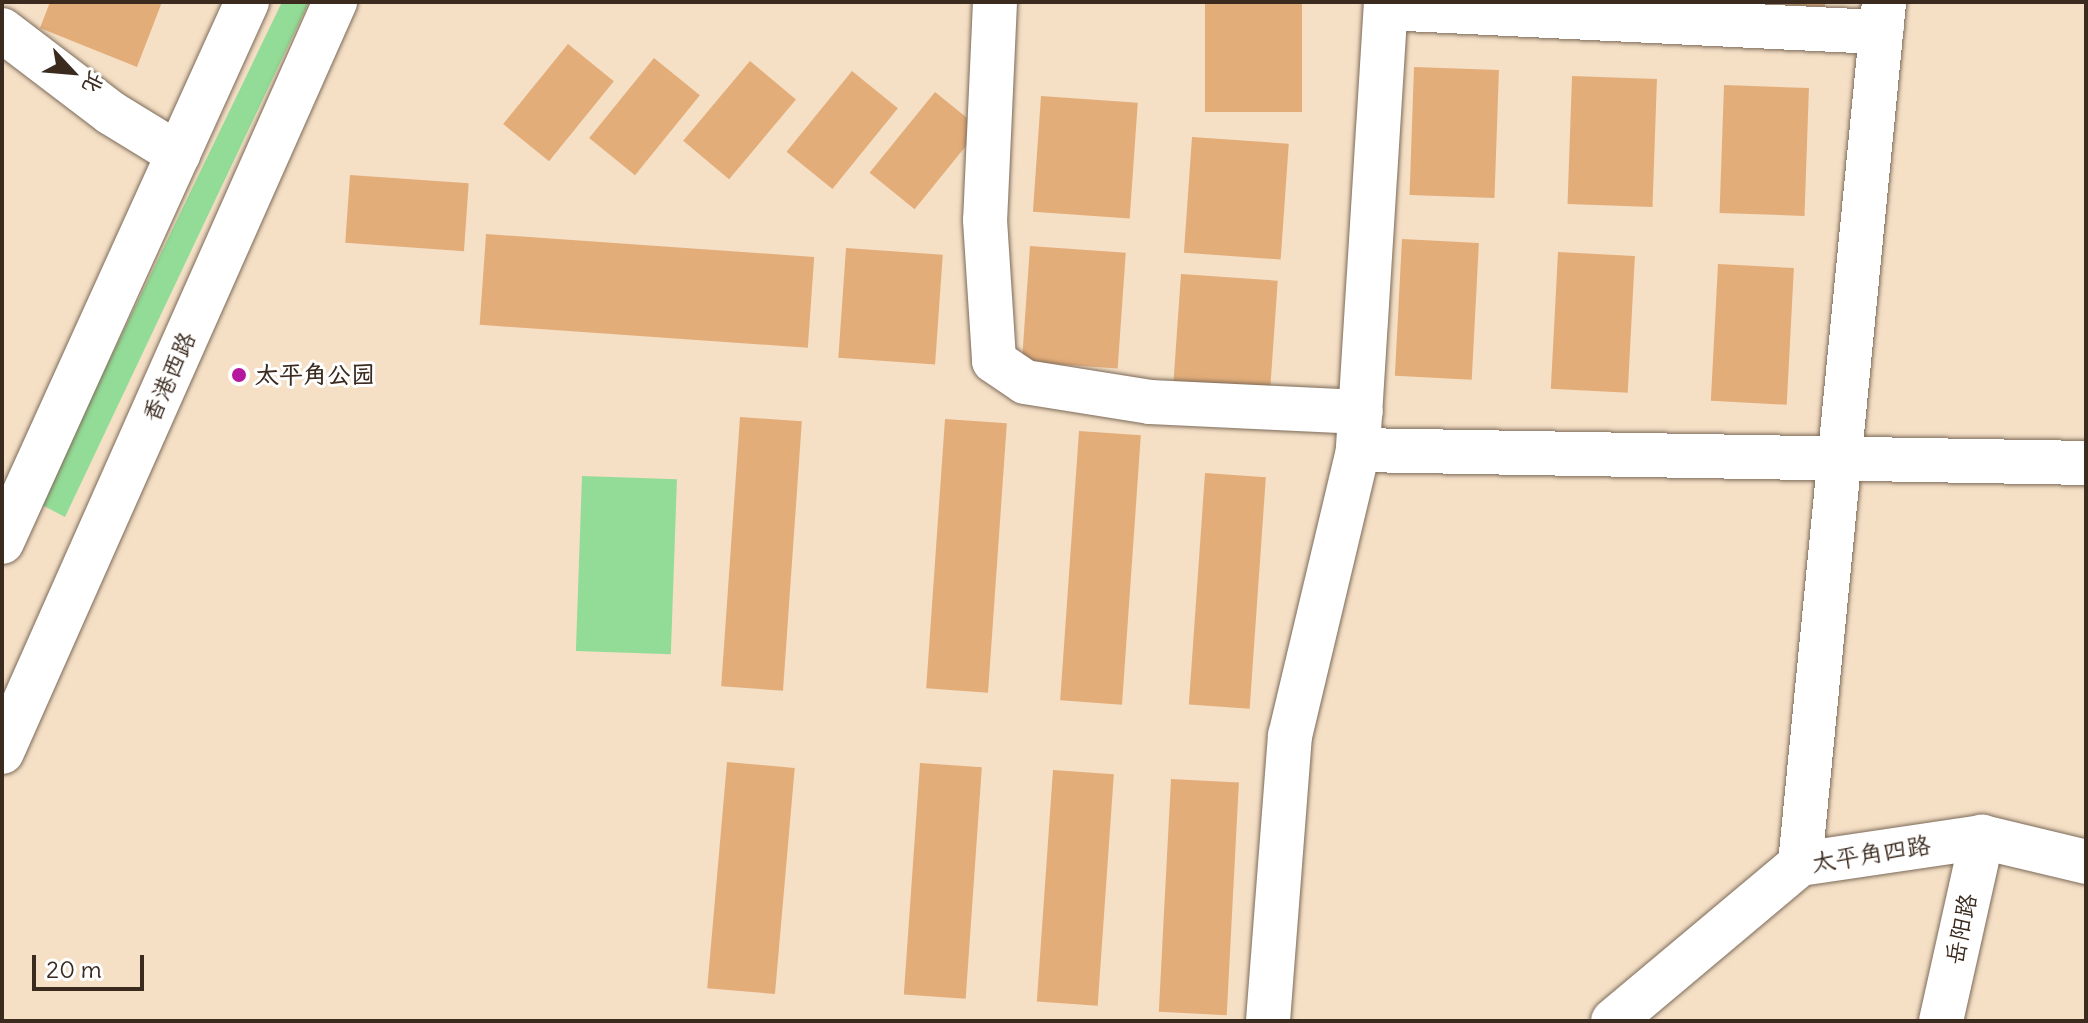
<!DOCTYPE html>
<html>
<head>
<meta charset="utf-8">
<style>
  body { margin:0 }
  #map { position:relative; width:2088px; height:1023px; overflow:hidden; background:#f5e0c6; font-family:Delius,"LXGW WenKai TC",sans-serif }
  div>[style] { position:absolute }
  [style*='--x'] { left:calc(var(--x)*1px); top:calc(var(--y)*1px); width:calc(var(--w)*1px); rotate:calc(var(--a)*1deg) }
  .green>* { inset:0; background:#93dc97; transform-origin:0 0 }
  .building>* { inset:0; background:#e3ad7a; transform-origin:0 0 }
  .roads { filter:drop-shadow(0 0 2px #7c6a59) drop-shadow(0 0 2px #7c6a59) }
  .street>* { height:44px; margin:-22px; padding:0 22px; transform-origin:22px; border-radius:22px; background:#fff }
  .primary>* { height:44px; margin:-22px; padding:0 22px; transform-origin:22px; border-radius:22px; background:#fff }
  .dots>* { width:22px; height:22px; translate:-50% -50%; box-sizing:border-box; border:4px solid #fff; border-radius:50% }
  span { translate:-50% -50%; white-space:nowrap; text-align:center; line-height:1.15; -webkit-text-stroke:6px #fff; paint-order:stroke }
  .poi-label { font-size:24px; color:#3b2a1e; font-weight:700 }
  .left { translate:0 -50%; text-align:left }
  .street-label { font-size:24px; color:#3b2a1e }
  .frame { position:absolute; inset:0; border:4px solid #3b2a1e; pointer-events:none }
  .north { position:absolute; left:32px; top:32px; width:80px; height:80px; -webkit-text-stroke:6px #fff; paint-order:stroke; rotate:116deg; font-size:22px; font-weight:700; line-height:32px; text-align:center; color:#3b2a1e }
  .north::after { content:''; display:block; margin:auto; width:28px; height:36px; background:#3b2a1e; clip-path:polygon(50% 0,100% 100%,50% 72%,0 100%) }
  .scale { position:absolute; left:32px; top:955px; width:112px; height:36px; box-sizing:border-box; border:4px solid #3b2a1e; border-top:0; padding-left:10px; font-size:24px; line-height:28px; white-space:nowrap; color:#3b2a1e; -webkit-text-stroke:6px #fff; paint-order:stroke }
</style>
</head>
<body>
<div id="map">
  <div class="green">
    <i style="clip-path:polygon(282px 2px,309px 2px,65px 517px,40px 504px)"></i>
    <i style="left:582px;top:476px;width:95px;height:175px;rotate:2deg"></i>
  </div>
  <div class="building">
    <i style="clip-path:polygon(50px 2px,162px 2px,137px 67px,40px 28px)"></i>
    <i style="left:1205px;top:2px;width:97px;height:110px"></i>
    <i style="clip-path:polygon(1746px 2px,1825px 2px,1825px 7px)"></i>
    <i style="left:568px;top:44px;width:59px;height:103px;rotate:39deg"></i>
    <i style="left:654px;top:58px;width:59px;height:103px;rotate:39deg"></i>
    <i style="left:750px;top:61px;width:60px;height:104px;rotate:40deg"></i>
    <i style="left:1414px;top:67px;width:85px;height:128px;rotate:2deg"></i>
    <i style="left:852px;top:71px;width:59px;height:104px;rotate:39deg"></i>
    <i style="left:1572px;top:76px;width:85px;height:128px;rotate:2deg"></i>
    <i style="left:1724px;top:85px;width:85px;height:128px;rotate:2deg"></i>
    <i style="left:935px;top:92px;width:58px;height:104px;rotate:39deg"></i>
    <i style="left:1041px;top:96px;width:97px;height:116px;rotate:4deg"></i>
    <i style="left:1192px;top:137px;width:97px;height:116px;rotate:4deg"></i>
    <i style="left:350px;top:175px;width:119px;height:68px;rotate:4deg"></i>
    <i style="left:486px;top:234px;width:329px;height:91px;rotate:4deg"></i>
    <i style="left:1402px;top:239px;width:77px;height:137px;rotate:3deg"></i>
    <i style="left:1030px;top:246px;width:96px;height:116px;rotate:4deg"></i>
    <i style="left:846px;top:248px;width:97px;height:110px;rotate:4deg"></i>
    <i style="left:1558px;top:252px;width:77px;height:137px;rotate:3deg"></i>
    <i style="left:1718px;top:264px;width:76px;height:137px;rotate:3deg"></i>
    <i style="left:1181px;top:274px;width:97px;height:116px;rotate:4deg"></i>
    <i style="left:740px;top:417px;width:62px;height:270px;rotate:4deg"></i>
    <i style="left:945px;top:419px;width:62px;height:270px;rotate:4deg"></i>
    <i style="left:1079px;top:431px;width:62px;height:270px;rotate:4deg"></i>
    <i style="left:1205px;top:473px;width:61px;height:232px;rotate:4deg"></i>
    <i style="left:727px;top:762px;width:68px;height:227px;rotate:5deg"></i>
    <i style="left:920px;top:763px;width:62px;height:232px;rotate:4deg"></i>
    <i style="left:1053px;top:770px;width:61px;height:232px;rotate:4deg"></i>
    <i style="left:1171px;top:779px;width:68px;height:233px;rotate:3deg"></i>
  </div>
  <div class="roads">
    <div class="street">
      <i style="--x:995;--y:2;--w:218;--a:92.6"></i>
      <i style="--x:985;--y:220;--w:141;--a:86.3"></i>
      <i style="--x:994;--y:361;--w:37;--a:34"></i>
      <i style="--x:1025;--y:382;--w:127;--a:9.1"></i>
      <i style="--x:1150;--y:402;--w:211;--a:2.7"></i>
      <i style="--x:1386;--y:2;--w:449;--a:93.6"></i>
      <i style="--x:1358;--y:450;--w:728;--a:1.02"></i>
      <i style="--x:1386;--y:8;--w:496;--a:2.8"></i>
      <i style="--x:2;--y:30;--w:137;--a:37.3"></i>
      <i style="--x:111;--y:113;--w:79;--a:31.5"></i>
      <i style="--x:1800;--y:864;--w:866;--a:-84.43"></i>
      <i style="--x:1268;--y:1021;--w:286;--a:-85.6"></i>
      <i style="--x:1290;--y:736;--w:294;--a:-76.6"></i>
      <i style="--x:1613;--y:1021;--w:244;--a:-40"></i>
      <i style="--x:1800;--y:864;--w:184;--a:-8.4"></i>
      <i style="--x:1982;--y:837;--w:107;--a:13.5"></i>
      <i style="--x:1941;--y:1021;--w:189;--a:-77.4"></i>
    </div>
    <div class="primary">
      <i style="--x:2;--y:542;--w:593;--a:-65.6"></i>
      <i style="--x:2;--y:752;--w:821;--a:-66.06"></i>
    </div>
  </div>
  <div class="dots">
    <i style="left:239px;top:375px;background:#b5179e"></i>
  </div>
  <div class="poi-label">
    <span class="left" style="left:255px;top:375px">太平角公园</span>
  </div>
  <div class="street-label">
    <span style="left:169px;top:377px;rotate:-66deg">香港西路</span>
    <span style="left:1871px;top:854px;rotate:-9deg">太平角四路</span>
    <span style="left:1961px;top:929px;rotate:-78deg">岳阳路</span>
  </div>
  <div class="frame"></div>
  <div class="north">北</div>
  <div class="scale">20 m</div>
</div>
</body>
</html>
